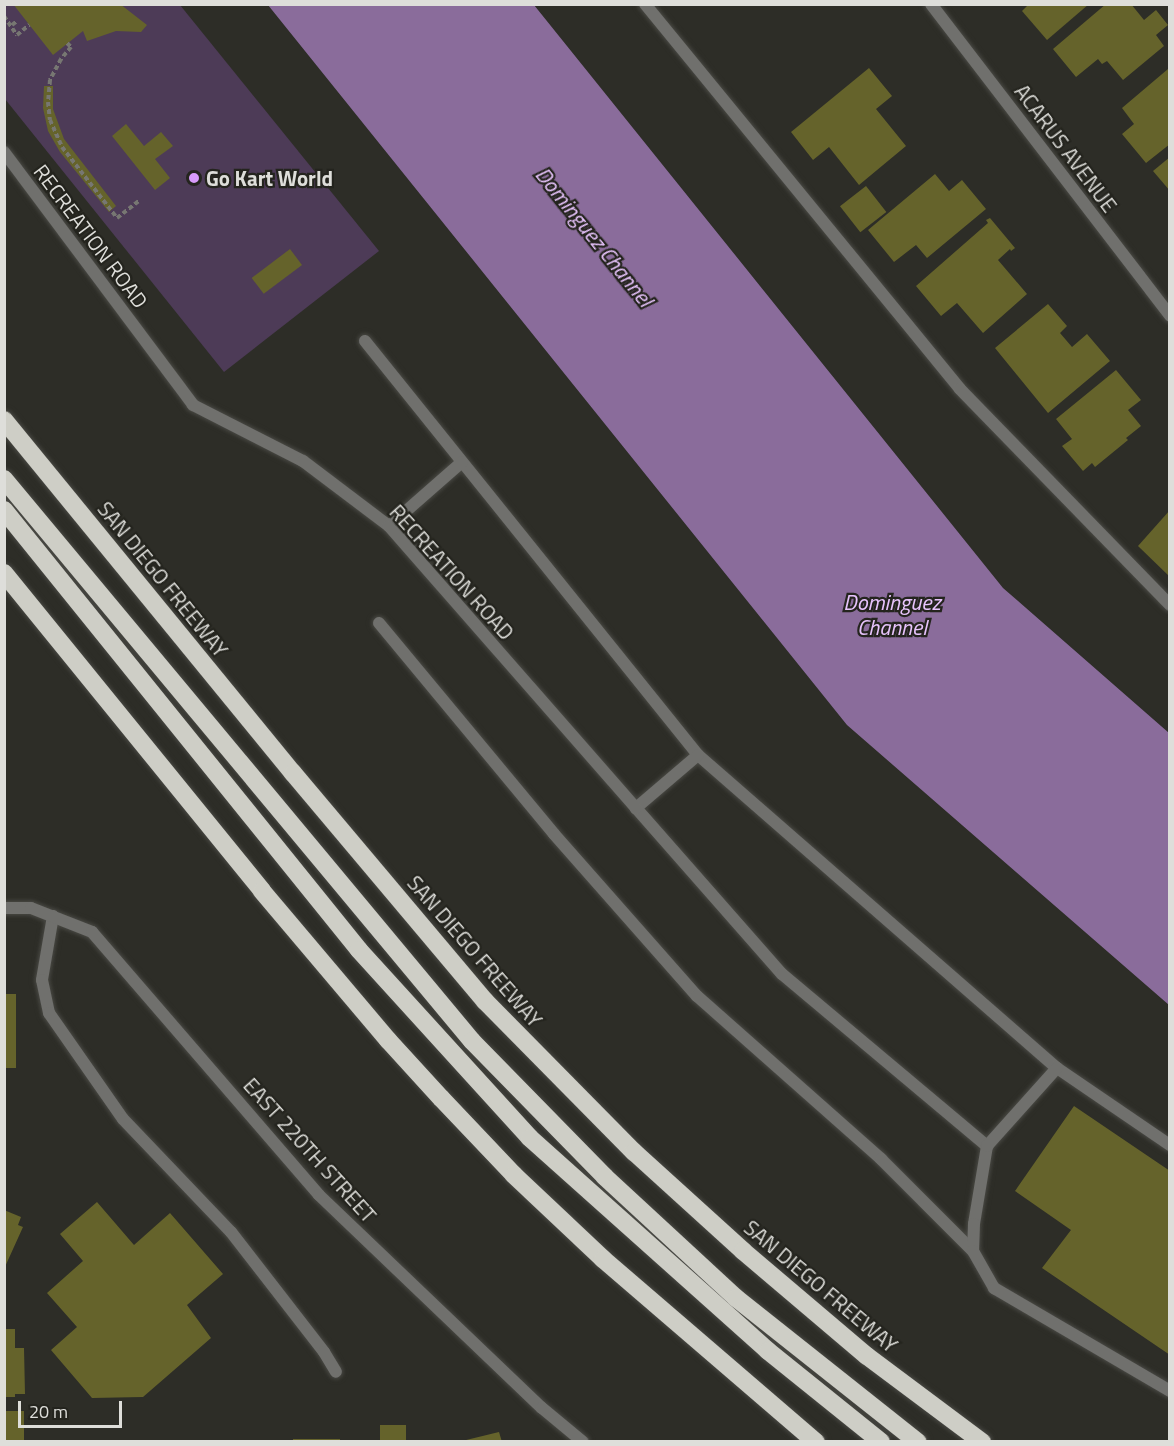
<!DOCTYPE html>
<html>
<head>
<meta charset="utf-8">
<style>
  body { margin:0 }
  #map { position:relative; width:1174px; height:1446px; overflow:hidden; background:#2d2d27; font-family:"Titillium Web",sans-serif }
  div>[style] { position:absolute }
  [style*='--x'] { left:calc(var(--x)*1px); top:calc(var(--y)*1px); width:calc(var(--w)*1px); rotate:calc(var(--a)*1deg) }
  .green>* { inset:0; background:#4d3b57 }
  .water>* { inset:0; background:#8a6c9b }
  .building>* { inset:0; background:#65632b; transform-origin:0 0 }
  .path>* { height:4px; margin-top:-2px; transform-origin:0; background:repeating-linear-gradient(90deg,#777772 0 4.5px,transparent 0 7.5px) }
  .roads { filter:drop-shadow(0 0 2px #494944) drop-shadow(0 0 2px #494944) }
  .service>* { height:12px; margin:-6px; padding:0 6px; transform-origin:6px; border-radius:6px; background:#70706d }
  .minor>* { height:12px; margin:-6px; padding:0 6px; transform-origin:6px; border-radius:6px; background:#70706d }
  .tertiary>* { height:12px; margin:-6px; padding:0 6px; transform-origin:6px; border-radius:6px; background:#70706d }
  .motorway>* { height:18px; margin:-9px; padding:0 9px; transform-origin:9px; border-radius:9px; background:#cecec6 }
  .dots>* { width:16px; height:16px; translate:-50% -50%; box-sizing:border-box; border:3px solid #24241e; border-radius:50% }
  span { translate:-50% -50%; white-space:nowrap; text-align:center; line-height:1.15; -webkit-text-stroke:4.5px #24241e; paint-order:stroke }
  .street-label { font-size:21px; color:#dededa }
  .poi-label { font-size:21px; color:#dededa; font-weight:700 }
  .left { translate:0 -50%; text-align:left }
  .water-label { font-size:22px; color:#e8c4fd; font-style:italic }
  .frame { position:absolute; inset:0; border:6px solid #dededa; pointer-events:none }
  .scale { position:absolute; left:18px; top:1401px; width:104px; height:27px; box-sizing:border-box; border:3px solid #dededa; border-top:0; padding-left:8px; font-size:18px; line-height:21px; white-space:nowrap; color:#dededa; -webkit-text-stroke:4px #24241e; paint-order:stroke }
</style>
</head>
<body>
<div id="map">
  <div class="green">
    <i style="clip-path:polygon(5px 5px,180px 5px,379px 251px,224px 372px,5px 99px)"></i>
  </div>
  <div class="water">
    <i style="clip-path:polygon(268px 5px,534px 5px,1003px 588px,1169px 733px,1169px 1005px,847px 725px)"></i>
  </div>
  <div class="building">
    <i style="clip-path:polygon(13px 4px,120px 4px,147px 25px,141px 32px,116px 31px,87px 41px,83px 31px,53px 55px)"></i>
    <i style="clip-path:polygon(1029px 4px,1089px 4px,1047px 40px,1022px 11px)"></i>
    <i style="clip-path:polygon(1106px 4px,1131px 4px,1144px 20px,1156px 10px,1168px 25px,1156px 35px,1164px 46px,1123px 80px,1107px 61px,1102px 64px,1098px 59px,1076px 77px,1053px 49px)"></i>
    <i style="clip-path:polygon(869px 68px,892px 96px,876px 109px,906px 146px,859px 185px,829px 147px,813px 160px,791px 132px)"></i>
    <i style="clip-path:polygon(1168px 69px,1170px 144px,1146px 163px,1122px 134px,1134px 124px,1122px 108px)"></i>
    <i style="clip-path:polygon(44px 86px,53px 86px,53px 109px,64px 139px,116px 206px,109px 212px,60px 152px,48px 131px,43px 108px)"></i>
    <i style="clip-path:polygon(126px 124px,144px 146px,161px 132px,173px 146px,155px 159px,170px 178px,155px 190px,112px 136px)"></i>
    <i style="clip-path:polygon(1170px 157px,1170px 191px,1153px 171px)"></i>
    <i style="clip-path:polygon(935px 174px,949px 191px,962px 180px,986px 209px,927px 258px,916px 245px,894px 262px,868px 230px)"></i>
    <i style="left:866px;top:186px;width:33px;height:33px;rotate:52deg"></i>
    <i style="clip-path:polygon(990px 218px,1015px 248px,1011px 251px,1010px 249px,998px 260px,1027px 294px,983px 333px,957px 303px,941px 316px,916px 286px,988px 223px,986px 220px)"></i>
    <i style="left:290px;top:249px;width:20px;height:48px;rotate:53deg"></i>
    <i style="clip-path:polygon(1048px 304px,1067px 326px,1060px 333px,1072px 347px,1087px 334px,1110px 361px,1048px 413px,995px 348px)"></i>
    <i style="clip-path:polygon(1116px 370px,1141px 400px,1128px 410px,1141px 426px,1126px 438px,1128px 440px,1095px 467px,1092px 463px,1083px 471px,1062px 446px,1072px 439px,1056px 419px)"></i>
    <i style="clip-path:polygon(1170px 510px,1170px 577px,1138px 546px)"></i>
    <i style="left:4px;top:994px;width:12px;height:74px"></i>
    <i style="clip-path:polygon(1074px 1106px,1170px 1171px,1170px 1355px,1042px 1268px,1071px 1230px,1015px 1191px)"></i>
    <i style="clip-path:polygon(97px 1202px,134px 1245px,170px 1213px,223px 1274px,187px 1305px,211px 1338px,143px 1397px,92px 1398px,51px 1350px,77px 1327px,47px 1293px,83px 1261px,60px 1234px)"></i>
    <i style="clip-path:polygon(4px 1210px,21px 1217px,18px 1225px,23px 1227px,4px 1269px)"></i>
    <i style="clip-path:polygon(4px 1329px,15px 1329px,15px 1348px,24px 1348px,25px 1394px,15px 1394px,15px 1397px,4px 1397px)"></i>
    <i style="left:5px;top:1411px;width:19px;height:31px"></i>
    <i style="left:380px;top:1425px;width:26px;height:17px"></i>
    <i style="clip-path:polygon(499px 1432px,502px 1442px,462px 1442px,462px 1441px)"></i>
    <i style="left:293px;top:1439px;width:47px;height:3px"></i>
  </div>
  <div class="path">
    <i style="--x:4;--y:16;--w:23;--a:56"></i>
    <i style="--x:17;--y:35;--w:16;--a:-40"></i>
    <i style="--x:12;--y:25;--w:6;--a:-39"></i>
    <i style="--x:67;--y:43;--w:6;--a:45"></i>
    <i style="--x:71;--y:47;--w:16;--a:130"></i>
    <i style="--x:61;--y:59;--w:24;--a:118"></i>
    <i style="--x:50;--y:80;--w:22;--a:95"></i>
    <i style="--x:48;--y:102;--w:18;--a:84"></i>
    <i style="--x:50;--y:120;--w:30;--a:66"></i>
    <i style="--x:62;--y:147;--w:90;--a:52.2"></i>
    <i style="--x:117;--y:218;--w:29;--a:-38"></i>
  </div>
  <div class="roads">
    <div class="service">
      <i style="--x:645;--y:4;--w:497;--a:50.7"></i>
      <i style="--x:960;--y:389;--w:301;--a:45.8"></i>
      <i style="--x:365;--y:341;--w:531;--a:51.19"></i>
      <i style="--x:698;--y:755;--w:476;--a:41.1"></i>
      <i style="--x:1057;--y:1068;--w:137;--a:34.3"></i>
      <i style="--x:389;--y:526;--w:97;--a:-41.2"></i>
      <i style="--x:379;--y:623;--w:274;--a:50.3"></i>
      <i style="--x:554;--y:834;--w:216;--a:48.6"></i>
      <i style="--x:697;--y:996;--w:246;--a:41.5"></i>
      <i style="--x:881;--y:1159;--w:130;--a:45"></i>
      <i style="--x:698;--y:755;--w:82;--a:139.5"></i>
      <i style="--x:636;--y:808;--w:221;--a:48.7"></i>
      <i style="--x:782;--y:974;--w:268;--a:40"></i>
      <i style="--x:987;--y:1146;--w:79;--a:99.5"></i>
      <i style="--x:974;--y:1224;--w:27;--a:92"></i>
      <i style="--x:973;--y:1251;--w:43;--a:60.4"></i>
      <i style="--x:994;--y:1288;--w:204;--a:30.3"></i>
      <i style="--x:53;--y:916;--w:65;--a:99.8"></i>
      <i style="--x:42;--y:980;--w:34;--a:78"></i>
      <i style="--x:49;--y:1013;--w:129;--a:55.1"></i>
      <i style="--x:123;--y:1119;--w:156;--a:46.3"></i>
      <i style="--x:231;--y:1232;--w:152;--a:52.2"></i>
      <i style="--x:324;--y:1352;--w:23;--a:59"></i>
      <i style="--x:987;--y:1146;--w:105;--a:-48.1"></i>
    </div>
    <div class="minor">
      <i style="--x:4;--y:152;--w:316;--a:53.2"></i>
      <i style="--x:193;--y:405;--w:123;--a:27"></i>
      <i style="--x:303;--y:461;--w:108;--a:37.1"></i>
      <i style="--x:389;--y:526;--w:375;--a:48.8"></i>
    </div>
    <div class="tertiary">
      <i style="--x:931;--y:4;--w:393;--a:52.5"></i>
      <i style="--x:4;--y:908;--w:27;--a:0"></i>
      <i style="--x:31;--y:908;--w:66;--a:21.5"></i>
      <i style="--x:92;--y:932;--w:347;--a:49.2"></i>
      <i style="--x:319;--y:1195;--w:308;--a:43.7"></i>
      <i style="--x:542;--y:1408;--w:53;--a:39.7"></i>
    </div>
    <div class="motorway">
      <i style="--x:4;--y:420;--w:456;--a:50.7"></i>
      <i style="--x:293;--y:773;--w:298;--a:49.9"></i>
      <i style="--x:485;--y:1001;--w:212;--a:45.4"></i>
      <i style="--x:634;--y:1152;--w:147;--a:42.2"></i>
      <i style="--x:743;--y:1251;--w:162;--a:40.3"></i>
      <i style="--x:867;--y:1356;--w:144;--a:36.8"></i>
      <i style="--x:4;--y:479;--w:731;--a:50.21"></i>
      <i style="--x:472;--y:1041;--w:190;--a:45.6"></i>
      <i style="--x:605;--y:1177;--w:178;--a:42.7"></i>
      <i style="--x:736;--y:1298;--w:232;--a:38.4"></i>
      <i style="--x:4;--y:510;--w:565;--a:51.1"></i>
      <i style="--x:359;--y:950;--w:254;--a:47.7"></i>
      <i style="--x:530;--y:1138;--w:319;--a:41.8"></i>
      <i style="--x:768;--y:1351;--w:145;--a:38.8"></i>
      <i style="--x:4;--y:573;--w:409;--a:50.9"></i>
      <i style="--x:262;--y:891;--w:195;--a:49.8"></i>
      <i style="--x:388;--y:1040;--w:79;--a:47.6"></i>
      <i style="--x:441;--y:1098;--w:106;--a:46.5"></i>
      <i style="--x:514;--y:1175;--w:122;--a:43.3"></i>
      <i style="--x:603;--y:1259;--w:281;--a:40.7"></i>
    </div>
  </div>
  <div class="dots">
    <i style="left:194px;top:178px;background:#d79bf9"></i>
  </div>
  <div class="street-label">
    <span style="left:1066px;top:148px;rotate:53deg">ACARUS AVENUE</span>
    <span style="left:91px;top:236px;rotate:53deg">RECREATION ROAD</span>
    <span style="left:452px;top:572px;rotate:48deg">RECREATION ROAD</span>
    <span style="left:163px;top:579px;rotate:51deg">SAN DIEGO FREEWAY</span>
    <span style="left:475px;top:951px;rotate:49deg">SAN DIEGO FREEWAY</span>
    <span style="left:310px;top:1150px;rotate:48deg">EAST 220TH STREET</span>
    <span style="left:821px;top:1286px;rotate:40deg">SAN DIEGO FREEWAY</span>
  </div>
  <div class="poi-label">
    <span class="left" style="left:206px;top:178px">Go Kart World</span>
  </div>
  <div class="water-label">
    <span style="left:594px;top:237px;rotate:51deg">Dominguez Channel</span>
    <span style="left:892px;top:615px">Dominguez<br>Channel</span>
  </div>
  <div class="frame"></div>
  <div class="scale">20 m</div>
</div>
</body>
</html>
